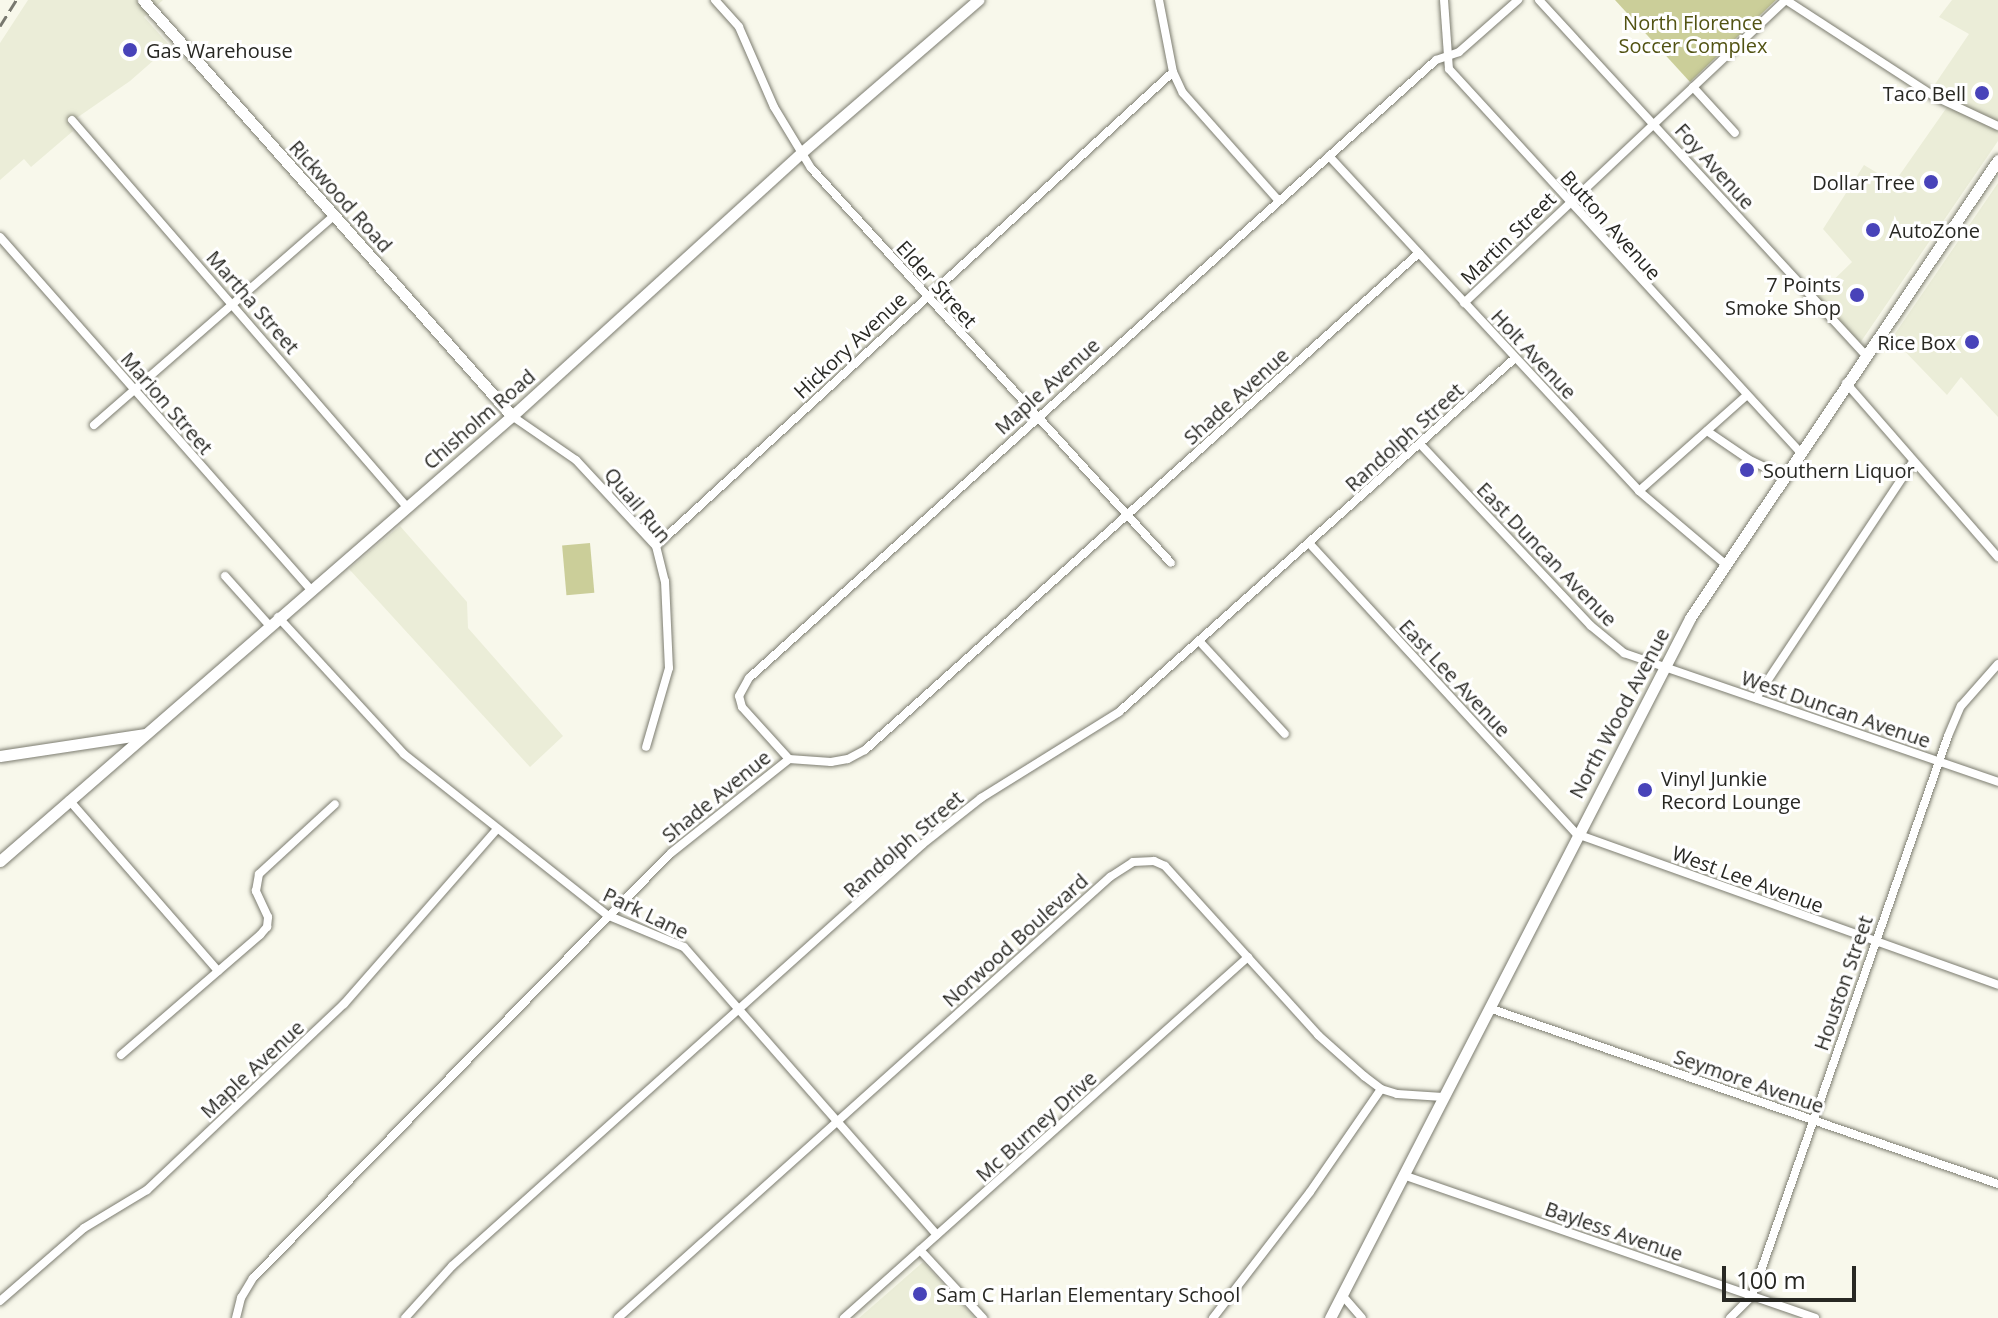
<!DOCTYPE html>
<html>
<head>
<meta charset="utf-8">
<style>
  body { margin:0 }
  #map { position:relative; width:1998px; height:1318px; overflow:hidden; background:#f8f8eb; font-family:"Open Sans",sans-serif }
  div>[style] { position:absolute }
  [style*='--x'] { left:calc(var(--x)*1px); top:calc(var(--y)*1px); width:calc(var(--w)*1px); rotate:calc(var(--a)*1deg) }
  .built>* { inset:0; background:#ebedd8 }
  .green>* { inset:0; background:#cbce99; transform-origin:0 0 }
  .roads { filter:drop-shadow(0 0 2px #7c7c70) drop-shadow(0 0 2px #7c7c70) }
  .street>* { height:8px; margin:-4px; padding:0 4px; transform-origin:4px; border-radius:4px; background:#fff }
  .secondary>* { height:11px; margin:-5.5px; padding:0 5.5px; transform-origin:5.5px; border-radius:5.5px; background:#fff }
  .rail>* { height:3px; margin-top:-1.5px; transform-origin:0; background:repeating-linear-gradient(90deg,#78786f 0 12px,transparent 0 18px) }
  .dots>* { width:22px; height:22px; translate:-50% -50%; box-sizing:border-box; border:4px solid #fff; border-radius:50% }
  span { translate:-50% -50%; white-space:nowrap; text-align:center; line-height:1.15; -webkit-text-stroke:6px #fff; paint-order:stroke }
  .park-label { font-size:20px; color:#525313 }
  .poi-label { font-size:20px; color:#282823 }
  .left { translate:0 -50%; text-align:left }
  .right { translate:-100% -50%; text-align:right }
  .street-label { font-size:20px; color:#282823 }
  .scale { position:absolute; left:1722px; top:1266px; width:134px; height:36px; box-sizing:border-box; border:4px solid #282823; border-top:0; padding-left:10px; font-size:24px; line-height:28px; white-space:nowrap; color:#282823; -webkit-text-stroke:6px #fff; paint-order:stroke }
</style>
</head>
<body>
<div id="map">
  <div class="built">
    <i style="clip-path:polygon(28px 0,163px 0,144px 17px,170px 46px,130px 81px,68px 124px,73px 131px,31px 167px,24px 159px,0 180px,0 43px)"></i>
    <i style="clip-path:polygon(1952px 0,1998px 0,1998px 141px,1860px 343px,1817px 296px,1852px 262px,1823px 229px,1864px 165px,1894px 183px,1952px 100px,1931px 90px,1969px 34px,1939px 17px)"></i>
    <i style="clip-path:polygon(1998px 183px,1998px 417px,1961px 377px,1947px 395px,1892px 338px)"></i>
    <i style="clip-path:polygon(400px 526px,467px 602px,468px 628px,563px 736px,530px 767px,349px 569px)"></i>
    <i style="clip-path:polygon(923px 1262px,975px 1318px,859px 1318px)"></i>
  </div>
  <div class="green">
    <i style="clip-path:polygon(1615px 0,1776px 0,1690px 82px)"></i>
    <i style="left:590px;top:543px;width:50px;height:28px;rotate:85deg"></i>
  </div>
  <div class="roads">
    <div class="street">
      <i style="--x:715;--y:0;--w:36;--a:48"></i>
      <i style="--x:739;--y:27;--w:87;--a:66.4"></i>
      <i style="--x:774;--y:107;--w:71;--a:58.8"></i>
      <i style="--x:811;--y:168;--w:534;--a:47.65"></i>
      <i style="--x:1159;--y:0;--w:73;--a:79"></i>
      <i style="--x:1173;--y:72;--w:23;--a:65"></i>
      <i style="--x:1183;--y:93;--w:144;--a:48.4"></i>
      <i style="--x:1444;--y:0;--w:69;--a:85.9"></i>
      <i style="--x:1449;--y:69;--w:518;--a:47.5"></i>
      <i style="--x:1539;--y:0;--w:482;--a:47.4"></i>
      <i style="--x:1786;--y:0;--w:176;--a:33"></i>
      <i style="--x:1934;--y:96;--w:71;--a:25.1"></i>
      <i style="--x:1693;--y:87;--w:62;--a:47.6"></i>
      <i style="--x:72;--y:120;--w:512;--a:49.12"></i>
      <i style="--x:1329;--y:156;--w:456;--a:47.2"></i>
      <i style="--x:1639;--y:491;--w:113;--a:40.3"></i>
      <i style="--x:0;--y:237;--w:469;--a:48.6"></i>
      <i style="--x:1464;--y:303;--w:441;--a:-43.3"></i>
      <i style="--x:1846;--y:383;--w:231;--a:48.9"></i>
      <i style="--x:512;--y:416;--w:78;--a:34.5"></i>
      <i style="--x:576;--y:460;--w:117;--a:47.1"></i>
      <i style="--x:656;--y:546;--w:36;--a:76"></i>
      <i style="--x:665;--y:581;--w:87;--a:87.4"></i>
      <i style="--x:669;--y:668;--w:82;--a:106.2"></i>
      <i style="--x:94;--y:425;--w:318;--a:-41.1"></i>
      <i style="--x:1707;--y:431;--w:50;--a:34.3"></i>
      <i style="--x:1748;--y:459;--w:39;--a:26"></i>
      <i style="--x:1421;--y:445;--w:248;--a:46.8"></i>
      <i style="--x:1591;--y:626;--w:43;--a:39.3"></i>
      <i style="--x:1624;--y:653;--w:396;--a:19"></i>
      <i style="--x:1639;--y:491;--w:143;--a:-41.6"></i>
      <i style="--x:1309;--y:543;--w:396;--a:47.4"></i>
      <i style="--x:1577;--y:834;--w:447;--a:19.7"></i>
      <i style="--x:656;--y:546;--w:701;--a:-42.52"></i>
      <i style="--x:225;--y:576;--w:66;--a:48.1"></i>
      <i style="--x:278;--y:617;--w:186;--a:47.4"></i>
      <i style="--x:404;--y:754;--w:259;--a:38.4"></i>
      <i style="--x:607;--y:915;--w:83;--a:22.6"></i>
      <i style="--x:684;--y:947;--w:383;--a:48.7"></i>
      <i style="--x:1200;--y:642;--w:125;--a:47.3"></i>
      <i style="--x:1756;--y:698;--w:283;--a:-56.4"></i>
      <i style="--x:789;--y:759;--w:70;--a:-132.1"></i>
      <i style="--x:742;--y:707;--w:11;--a:-105"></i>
      <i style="--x:739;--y:696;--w:21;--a:-61"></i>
      <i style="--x:749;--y:678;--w:924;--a:-41.97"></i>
      <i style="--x:1436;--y:60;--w:24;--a:-19"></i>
      <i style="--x:1459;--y:52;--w:79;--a:-41.4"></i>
      <i style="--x:69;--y:800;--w:227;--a:48.9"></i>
      <i style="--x:1489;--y:1008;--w:539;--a:19.07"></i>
      <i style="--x:121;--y:1055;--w:184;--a:-40.8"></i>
      <i style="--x:260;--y:935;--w:11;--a:-49"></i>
      <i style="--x:267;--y:927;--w:10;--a:-84"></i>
      <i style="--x:268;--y:917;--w:29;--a:-115"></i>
      <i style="--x:256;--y:891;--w:17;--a:-80"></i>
      <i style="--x:259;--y:874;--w:103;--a:-42.6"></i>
      <i style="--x:1403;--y:1175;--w:436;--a:19.1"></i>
      <i style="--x:920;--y:1250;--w:93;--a:47.2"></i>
      <i style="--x:1342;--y:1295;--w:30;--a:49"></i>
      <i style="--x:0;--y:1301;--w:111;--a:-41"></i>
      <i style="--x:84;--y:1228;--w:74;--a:-31.1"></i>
      <i style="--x:147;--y:1190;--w:271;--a:-43.4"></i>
      <i style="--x:344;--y:1004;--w:232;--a:-48.8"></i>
      <i style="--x:236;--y:1318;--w:21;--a:-76"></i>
      <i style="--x:241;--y:1298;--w:23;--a:-59"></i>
      <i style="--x:253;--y:1278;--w:596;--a:-45.48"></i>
      <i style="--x:671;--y:853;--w:151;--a:-38.5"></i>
      <i style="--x:789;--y:759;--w:42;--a:4.1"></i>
      <i style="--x:831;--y:762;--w:17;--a:-10"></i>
      <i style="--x:848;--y:759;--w:19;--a:-28"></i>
      <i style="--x:865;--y:750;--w:744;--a:-41.9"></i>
      <i style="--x:405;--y:1318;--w:70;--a:-47.9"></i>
      <i style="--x:452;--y:1266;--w:632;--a:-41.86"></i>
      <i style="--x:923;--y:844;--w:74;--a:-38.4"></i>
      <i style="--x:981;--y:798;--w:163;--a:-31.9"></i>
      <i style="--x:1119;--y:712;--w:531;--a:-41.79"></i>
      <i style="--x:618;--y:1318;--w:661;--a:-41.87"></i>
      <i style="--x:1110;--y:877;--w:27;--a:-33"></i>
      <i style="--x:1133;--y:862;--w:21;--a:-3"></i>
      <i style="--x:1154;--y:861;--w:12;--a:24"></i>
      <i style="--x:1165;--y:866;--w:228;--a:47.8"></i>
      <i style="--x:1318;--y:1035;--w:62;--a:41.7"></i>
      <i style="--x:1364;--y:1076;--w:21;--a:37"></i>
      <i style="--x:1381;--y:1089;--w:17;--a:17"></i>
      <i style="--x:1397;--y:1094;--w:46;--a:3.7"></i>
      <i style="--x:844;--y:1318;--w:542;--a:-41.78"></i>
      <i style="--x:1213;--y:1318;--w:159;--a:-52.4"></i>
      <i style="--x:1310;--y:1192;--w:125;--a:-55.4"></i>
      <i style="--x:1730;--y:1318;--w:31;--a:-45"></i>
      <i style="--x:1752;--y:1296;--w:593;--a:-70.71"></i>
      <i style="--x:1948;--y:736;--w:33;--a:-67"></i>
      <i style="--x:1961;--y:706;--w:56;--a:-48.6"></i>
    </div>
    <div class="secondary">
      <i style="--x:143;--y:0;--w:556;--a:48.43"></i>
      <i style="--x:0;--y:756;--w:147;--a:-8.6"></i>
      <i style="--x:0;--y:861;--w:678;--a:-41"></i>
      <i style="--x:512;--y:416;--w:392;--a:-42.3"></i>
      <i style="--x:802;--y:152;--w:233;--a:-40.8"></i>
      <i style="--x:1330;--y:1318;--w:787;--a:-62.78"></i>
      <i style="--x:1690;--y:618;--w:552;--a:-56.08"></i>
    </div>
  </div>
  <div class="rail">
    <i style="--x:0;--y:26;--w:31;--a:-58"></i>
  </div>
  <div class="dots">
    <i style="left:130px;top:50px;background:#4843b9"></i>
    <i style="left:1982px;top:93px;background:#4843b9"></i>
    <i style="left:1931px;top:182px;background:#4843b9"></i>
    <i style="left:1873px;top:230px;background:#4843b9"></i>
    <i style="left:1857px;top:295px;background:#4843b9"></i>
    <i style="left:1972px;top:342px;background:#4843b9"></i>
    <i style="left:1747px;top:470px;background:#4843b9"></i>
    <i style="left:1645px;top:790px;background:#4843b9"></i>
    <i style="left:920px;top:1294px;background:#4843b9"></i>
  </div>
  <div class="park-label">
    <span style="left:1693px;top:34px">North Florence<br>Soccer Complex</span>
  </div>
  <div class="poi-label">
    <span class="left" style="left:146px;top:50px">Gas Warehouse</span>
    <span class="right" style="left:1966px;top:93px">Taco Bell</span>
    <span class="right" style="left:1915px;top:182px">Dollar Tree</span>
    <span class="left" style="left:1889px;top:230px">AutoZone</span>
    <span class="right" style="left:1841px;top:296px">7 Points<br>Smoke Shop</span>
    <span class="right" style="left:1956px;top:342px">Rice Box</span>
    <span class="left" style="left:1763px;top:470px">Southern Liquor</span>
    <span class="left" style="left:1661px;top:790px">Vinyl Junkie<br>Record Lounge</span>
    <span class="left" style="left:936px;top:1294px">Sam C Harlan Elementary School</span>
  </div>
  <div class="street-label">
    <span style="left:1715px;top:166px;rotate:48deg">Foy Avenue</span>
    <span style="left:341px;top:196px;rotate:48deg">Rickwood Road</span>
    <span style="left:1611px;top:225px;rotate:48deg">Button Avenue</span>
    <span style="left:1508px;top:238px;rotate:-44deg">Martin Street</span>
    <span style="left:937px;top:284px;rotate:48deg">Elder Street</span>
    <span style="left:253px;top:302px;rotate:49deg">Martha Street</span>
    <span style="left:850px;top:345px;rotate:-43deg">Hickory Avenue</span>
    <span style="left:1534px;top:354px;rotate:47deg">Holt Avenue</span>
    <span style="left:1047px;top:386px;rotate:-42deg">Maple Avenue</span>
    <span style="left:1236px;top:396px;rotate:-42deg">Shade Avenue</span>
    <span style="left:167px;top:403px;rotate:49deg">Marion Street</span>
    <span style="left:479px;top:419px;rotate:-41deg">Chisholm Road</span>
    <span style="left:1404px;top:437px;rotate:-42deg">Randolph Street</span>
    <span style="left:638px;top:505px;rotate:50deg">Quail Run</span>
    <span style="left:1547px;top:554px;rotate:46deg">East Duncan Avenue</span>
    <span style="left:1455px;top:678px;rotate:47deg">East Lee Avenue</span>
    <span style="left:1836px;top:709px;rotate:19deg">West Duncan Avenue</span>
    <span style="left:1619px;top:713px;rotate:-62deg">North Wood Avenue</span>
    <span style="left:716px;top:796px;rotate:-39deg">Shade Avenue</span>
    <span style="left:903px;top:844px;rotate:-41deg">Randolph Street</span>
    <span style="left:1748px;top:879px;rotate:20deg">West Lee Avenue</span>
    <span style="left:646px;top:913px;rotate:26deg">Park Lane</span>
    <span style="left:1015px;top:940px;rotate:-42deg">Norwood Boulevard</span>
    <span style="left:1843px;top:983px;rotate:-71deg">Houston Street</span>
    <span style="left:252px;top:1069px;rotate:-43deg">Maple Avenue</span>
    <span style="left:1749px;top:1081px;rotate:19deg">Seymore Avenue</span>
    <span style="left:1036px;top:1126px;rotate:-42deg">Mc Burney Drive</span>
    <span style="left:1614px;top:1231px;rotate:19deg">Bayless Avenue</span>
  </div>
  <div class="scale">100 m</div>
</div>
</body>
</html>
